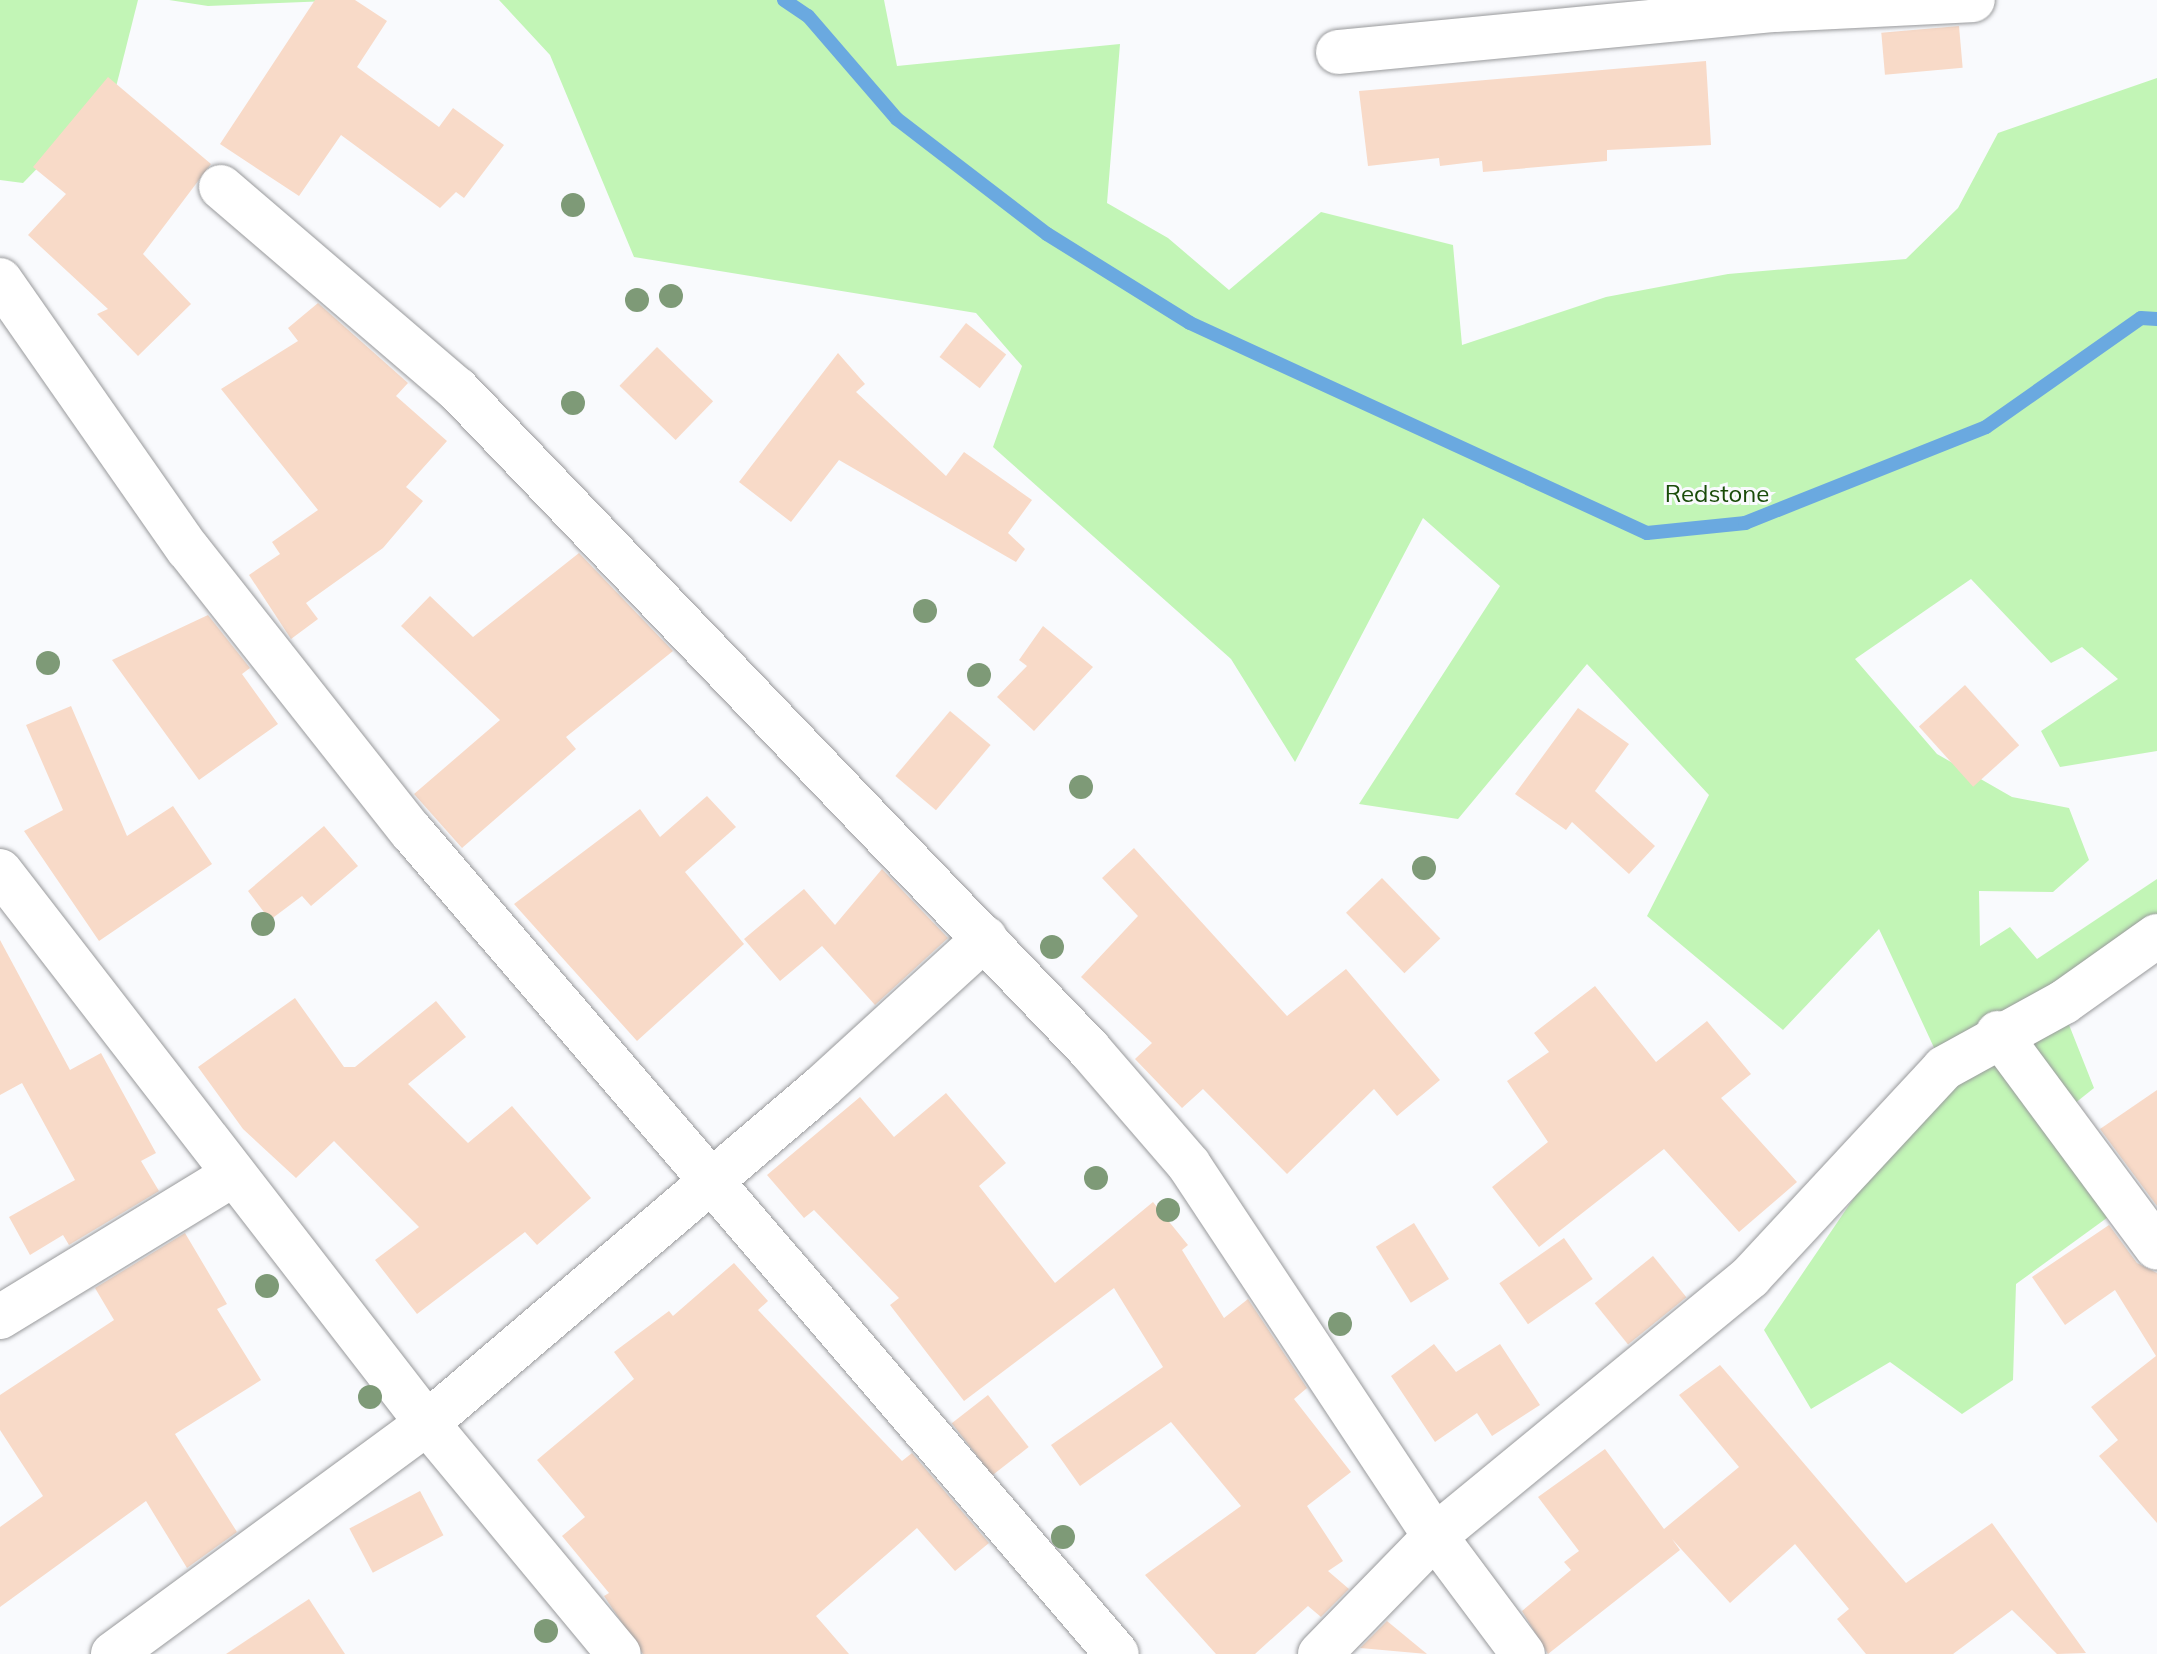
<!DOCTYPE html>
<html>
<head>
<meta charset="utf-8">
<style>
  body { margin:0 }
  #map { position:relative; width:2157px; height:1654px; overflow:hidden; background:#f9fafd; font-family:Mulish,sans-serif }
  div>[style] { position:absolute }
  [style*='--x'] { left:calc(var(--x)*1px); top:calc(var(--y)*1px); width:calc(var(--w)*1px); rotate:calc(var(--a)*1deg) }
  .green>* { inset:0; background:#c2f5b6 }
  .stream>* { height:14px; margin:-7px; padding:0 7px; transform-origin:7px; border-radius:7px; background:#6aa9e0 }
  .building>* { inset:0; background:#f8dac8; transform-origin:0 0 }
  .roads { filter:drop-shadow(0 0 2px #999a9c) drop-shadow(0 0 2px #999a9c) }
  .street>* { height:44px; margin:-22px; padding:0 22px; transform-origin:22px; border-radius:22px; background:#fff }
  .trees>* { width:24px; height:24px; margin:-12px; border-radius:50%; background:#7e9a77 }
  span { translate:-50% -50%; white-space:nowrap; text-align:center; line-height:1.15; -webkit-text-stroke:6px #f9fafd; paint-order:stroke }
  .park-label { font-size:24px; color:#194b09 }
</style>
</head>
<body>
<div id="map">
  <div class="green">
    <i style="clip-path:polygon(0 0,138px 0,116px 87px,23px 183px,0 180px)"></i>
    <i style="clip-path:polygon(169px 0,354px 0,208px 6px)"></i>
    <i style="clip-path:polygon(499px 0,884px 0,897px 66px,1120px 44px,1107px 203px,1168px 238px,1229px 290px,1321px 212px,1453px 245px,1462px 345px,1606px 297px,1728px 274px,1906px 259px,1958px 208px,1998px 133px,2157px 78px,2157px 751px,2060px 767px,2041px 731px,2118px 679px,2082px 647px,2051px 663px,1971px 579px,1855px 659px,1937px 754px,2012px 797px,2069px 808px,2089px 860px,2053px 892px,1979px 891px,1980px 946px,2010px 927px,2037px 959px,2157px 879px,2157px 925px,2058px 997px,2094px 1088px,2064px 1112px,2115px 1212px,2016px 1284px,2013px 1380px,1962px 1414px,1890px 1362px,1811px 1409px,1764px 1330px,1943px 1067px,1879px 929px,1783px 1030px,1647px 916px,1709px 795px,1587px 664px,1458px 819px,1359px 804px,1500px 586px,1423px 518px,1295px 762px,1231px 659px,993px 447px,1022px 366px,976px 313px,634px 257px,550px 55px)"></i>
  </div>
  <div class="stream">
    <i style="--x:784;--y:0;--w:29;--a:34"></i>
    <i style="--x:808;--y:16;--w:136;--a:49.2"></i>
    <i style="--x:897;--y:119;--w:189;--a:37.5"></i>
    <i style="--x:1047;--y:234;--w:168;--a:31.9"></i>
    <i style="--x:1190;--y:323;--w:503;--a:24.68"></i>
    <i style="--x:1647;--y:533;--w:99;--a:-5.8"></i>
    <i style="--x:1745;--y:523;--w:259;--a:-21.7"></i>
    <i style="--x:1986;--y:427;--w:189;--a:-35.1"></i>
    <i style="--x:2141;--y:318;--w:16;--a:4"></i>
  </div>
  <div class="building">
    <i style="clip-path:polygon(315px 0,355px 0,387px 21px,357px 67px,439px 127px,453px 108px,504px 145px,464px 198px,456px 192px,440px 208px,341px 135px,299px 196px,220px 144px)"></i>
    <i style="left:1959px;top:26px;width:42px;height:78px;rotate:85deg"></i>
    <i style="clip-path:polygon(1706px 61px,1711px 145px,1607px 150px,1607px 161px,1483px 172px,1482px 161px,1440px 166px,1439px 158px,1368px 166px,1359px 91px)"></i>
    <i style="clip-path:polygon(108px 77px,211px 164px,143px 254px,191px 304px,138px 356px,97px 314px,108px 309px,28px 235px,66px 194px,33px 167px)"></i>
    <i style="clip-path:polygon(318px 303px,408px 383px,396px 396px,447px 441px,406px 487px,423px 501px,383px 548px,306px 603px,318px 619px,291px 639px,249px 575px,280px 554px,272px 542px,318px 510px,221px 389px,298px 341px,288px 328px)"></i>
    <i style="left:966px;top:323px;width:51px;height:43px;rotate:38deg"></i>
    <i style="left:657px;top:347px;width:78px;height:54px;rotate:44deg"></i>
    <i style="clip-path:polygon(838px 353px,865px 384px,856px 392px,946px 476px,964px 452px,1032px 500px,1008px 533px,1025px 549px,1016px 562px,839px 460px,791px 522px,739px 482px)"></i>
    <i style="clip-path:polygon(579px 553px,673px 651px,566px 737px,576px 749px,462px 848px,414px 794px,500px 720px,401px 626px,430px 596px,473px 637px)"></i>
    <i style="clip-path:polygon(208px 615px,250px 668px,242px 674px,278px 724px,199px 780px,112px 660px)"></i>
    <i style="clip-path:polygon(1043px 626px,1093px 667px,1034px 731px,997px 697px,1027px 666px,1019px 660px)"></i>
    <i style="left:1965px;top:685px;width:81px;height:62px;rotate:48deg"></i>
    <i style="clip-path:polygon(71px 706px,127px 836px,173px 806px,212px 864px,99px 941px,24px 831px,63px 810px,26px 725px)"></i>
    <i style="clip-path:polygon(1578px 708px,1629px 744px,1595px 791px,1655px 846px,1629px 874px,1572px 822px,1566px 830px,1515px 794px)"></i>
    <i style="left:950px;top:711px;width:53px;height:85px;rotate:40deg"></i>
    <i style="clip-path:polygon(707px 796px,736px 827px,685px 872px,744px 944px,637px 1041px,514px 904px,640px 809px,660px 837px)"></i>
    <i style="clip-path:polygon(324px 826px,358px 866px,311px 906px,302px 896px,270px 920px,248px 891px)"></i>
    <i style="clip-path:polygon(1134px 848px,1287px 1016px,1346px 969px,1440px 1080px,1397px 1116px,1374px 1089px,1287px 1174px,1203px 1089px,1182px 1108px,1135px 1059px,1152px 1043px,1081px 977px,1138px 916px,1102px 878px)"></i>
    <i style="clip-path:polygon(882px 869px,948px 938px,875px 1005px,822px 946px,780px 981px,744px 939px,804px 889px,835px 925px)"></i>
    <i style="left:1382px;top:878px;width:84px;height:50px;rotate:46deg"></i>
    <i style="clip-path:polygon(0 940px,70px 1070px,101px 1053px,156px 1153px,141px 1161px,159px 1191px,69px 1245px,63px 1235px,30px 1255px,9px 1217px,75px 1180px,22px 1083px,0 1095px)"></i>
    <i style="clip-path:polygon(1595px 986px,1656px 1062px,1707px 1021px,1751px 1074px,1721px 1098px,1797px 1182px,1739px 1232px,1664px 1149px,1539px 1247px,1492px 1187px,1548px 1142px,1507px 1081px,1549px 1052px,1534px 1033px)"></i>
    <i style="clip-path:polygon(295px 998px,344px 1067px,355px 1067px,436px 1001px,466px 1037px,408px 1084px,468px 1143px,512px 1106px,591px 1198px,537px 1245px,525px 1232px,417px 1314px,375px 1260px,419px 1227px,334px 1141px,296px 1178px,243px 1129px,198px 1067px)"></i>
    <i style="clip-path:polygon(2157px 1090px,2157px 1206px,2100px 1129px)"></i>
    <i style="clip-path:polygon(946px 1093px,1006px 1163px,979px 1186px,1055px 1283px,1153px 1202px,1188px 1245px,1182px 1250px,1224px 1318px,1248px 1299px,1307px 1388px,1294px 1399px,1351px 1472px,1307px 1506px,1343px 1561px,1328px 1571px,1349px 1589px,1321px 1617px,1308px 1606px,1255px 1654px,1216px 1654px,1145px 1575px,1241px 1506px,1171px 1422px,1080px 1486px,1051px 1445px,1163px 1367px,1114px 1288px,964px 1401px,890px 1305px,899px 1298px,814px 1210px,804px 1218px,767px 1175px,860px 1097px,894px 1137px)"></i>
    <i style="left:1414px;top:1223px;width:66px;height:45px;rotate:58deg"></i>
    <i style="clip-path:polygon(2109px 1225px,2137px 1263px,2157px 1273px,2157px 1523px,2099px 1456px,2118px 1440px,2091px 1407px,2156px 1356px,2115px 1290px,2065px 1325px,2032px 1277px)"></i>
    <i style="clip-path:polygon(185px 1233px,227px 1304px,217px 1309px,261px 1380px,175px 1434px,237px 1532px,187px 1568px,146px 1501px,0 1607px,0 1527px,43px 1496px,0 1430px,0 1395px,114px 1320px,95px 1288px)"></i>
    <i style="left:1564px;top:1238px;width:50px;height:79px;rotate:55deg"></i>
    <i style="left:1653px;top:1256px;width:53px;height:75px;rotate:51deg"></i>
    <i style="clip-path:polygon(734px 1263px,768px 1301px,758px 1310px,902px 1461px,912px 1453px,989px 1543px,955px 1571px,917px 1528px,816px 1616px,849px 1654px,643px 1654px,604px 1596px,609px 1593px,562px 1536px,585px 1517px,537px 1460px,634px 1379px,614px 1352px,669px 1311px,673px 1316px)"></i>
    <i style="clip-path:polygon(1434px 1344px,1456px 1372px,1500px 1344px,1540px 1405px,1492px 1436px,1477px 1413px,1435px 1442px,1391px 1376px)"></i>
    <i style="clip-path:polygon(1720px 1365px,1906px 1583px,1992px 1523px,2086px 1653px,2057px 1654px,2012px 1610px,1953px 1654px,1866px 1654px,1837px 1619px,1849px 1609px,1795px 1544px,1730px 1603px,1672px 1539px,1680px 1550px,1548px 1654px,1522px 1611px,1571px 1570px,1564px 1562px,1579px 1551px,1538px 1497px,1605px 1449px,1664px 1529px,1739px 1467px,1679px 1395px)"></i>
    <i style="left:988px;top:1395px;width:66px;height:46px;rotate:52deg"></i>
    <i style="left:420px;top:1491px;width:50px;height:80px;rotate:62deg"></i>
    <i style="clip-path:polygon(309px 1599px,345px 1654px,226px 1654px)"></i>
    <i style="clip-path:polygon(1387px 1621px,1427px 1654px,1360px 1648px)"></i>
  </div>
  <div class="roads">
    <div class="street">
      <i style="--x:1338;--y:52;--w:440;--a:-5.5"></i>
      <i style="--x:1776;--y:10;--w:197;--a:-2.9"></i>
      <i style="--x:221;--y:187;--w:311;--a:40.6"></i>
      <i style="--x:457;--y:389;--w:914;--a:46.24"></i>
      <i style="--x:1089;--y:1049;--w:153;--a:49.2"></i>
      <i style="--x:1189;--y:1165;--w:445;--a:56.5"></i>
      <i style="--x:1435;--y:1536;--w:147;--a:53.3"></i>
      <i style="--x:0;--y:280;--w:328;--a:55.1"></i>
      <i style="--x:188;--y:549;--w:360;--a:51.7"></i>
      <i style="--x:411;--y:831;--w:1084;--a:49.38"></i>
      <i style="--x:0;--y:871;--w:698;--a:52.28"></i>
      <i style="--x:427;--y:1423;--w:300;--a:50.3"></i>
      <i style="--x:1998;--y:1033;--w:267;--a:53.5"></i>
      <i style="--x:0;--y:1317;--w:274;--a:-31.4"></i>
      <i style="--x:113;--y:1654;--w:390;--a:-36.3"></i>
      <i style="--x:427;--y:1423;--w:519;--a:-40.39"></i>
      <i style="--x:822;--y:1087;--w:221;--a:-42.4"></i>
      <i style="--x:1320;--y:1654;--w:165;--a:-45.7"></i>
      <i style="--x:1435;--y:1536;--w:408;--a:-39.4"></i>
      <i style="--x:1750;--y:1277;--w:285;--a:-47.1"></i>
      <i style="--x:1944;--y:1068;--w:137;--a:-28.8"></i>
      <i style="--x:2064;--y:1002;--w:114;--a:-35.4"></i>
    </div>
  </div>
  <div class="trees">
    <i style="left:573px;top:205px"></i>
    <i style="left:671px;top:296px"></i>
    <i style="left:637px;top:300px"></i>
    <i style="left:573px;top:403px"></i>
    <i style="left:925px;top:611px"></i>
    <i style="left:48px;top:663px"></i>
    <i style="left:979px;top:675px"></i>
    <i style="left:1081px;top:787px"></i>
    <i style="left:1424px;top:868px"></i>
    <i style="left:263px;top:924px"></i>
    <i style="left:1052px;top:947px"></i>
    <i style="left:1096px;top:1178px"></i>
    <i style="left:1168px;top:1210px"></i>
    <i style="left:267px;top:1286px"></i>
    <i style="left:1340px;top:1324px"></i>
    <i style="left:370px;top:1397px"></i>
    <i style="left:1063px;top:1537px"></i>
    <i style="left:546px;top:1631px"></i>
  </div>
  <div class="park-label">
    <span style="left:1717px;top:494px">Redstone</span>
  </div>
</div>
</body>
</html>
